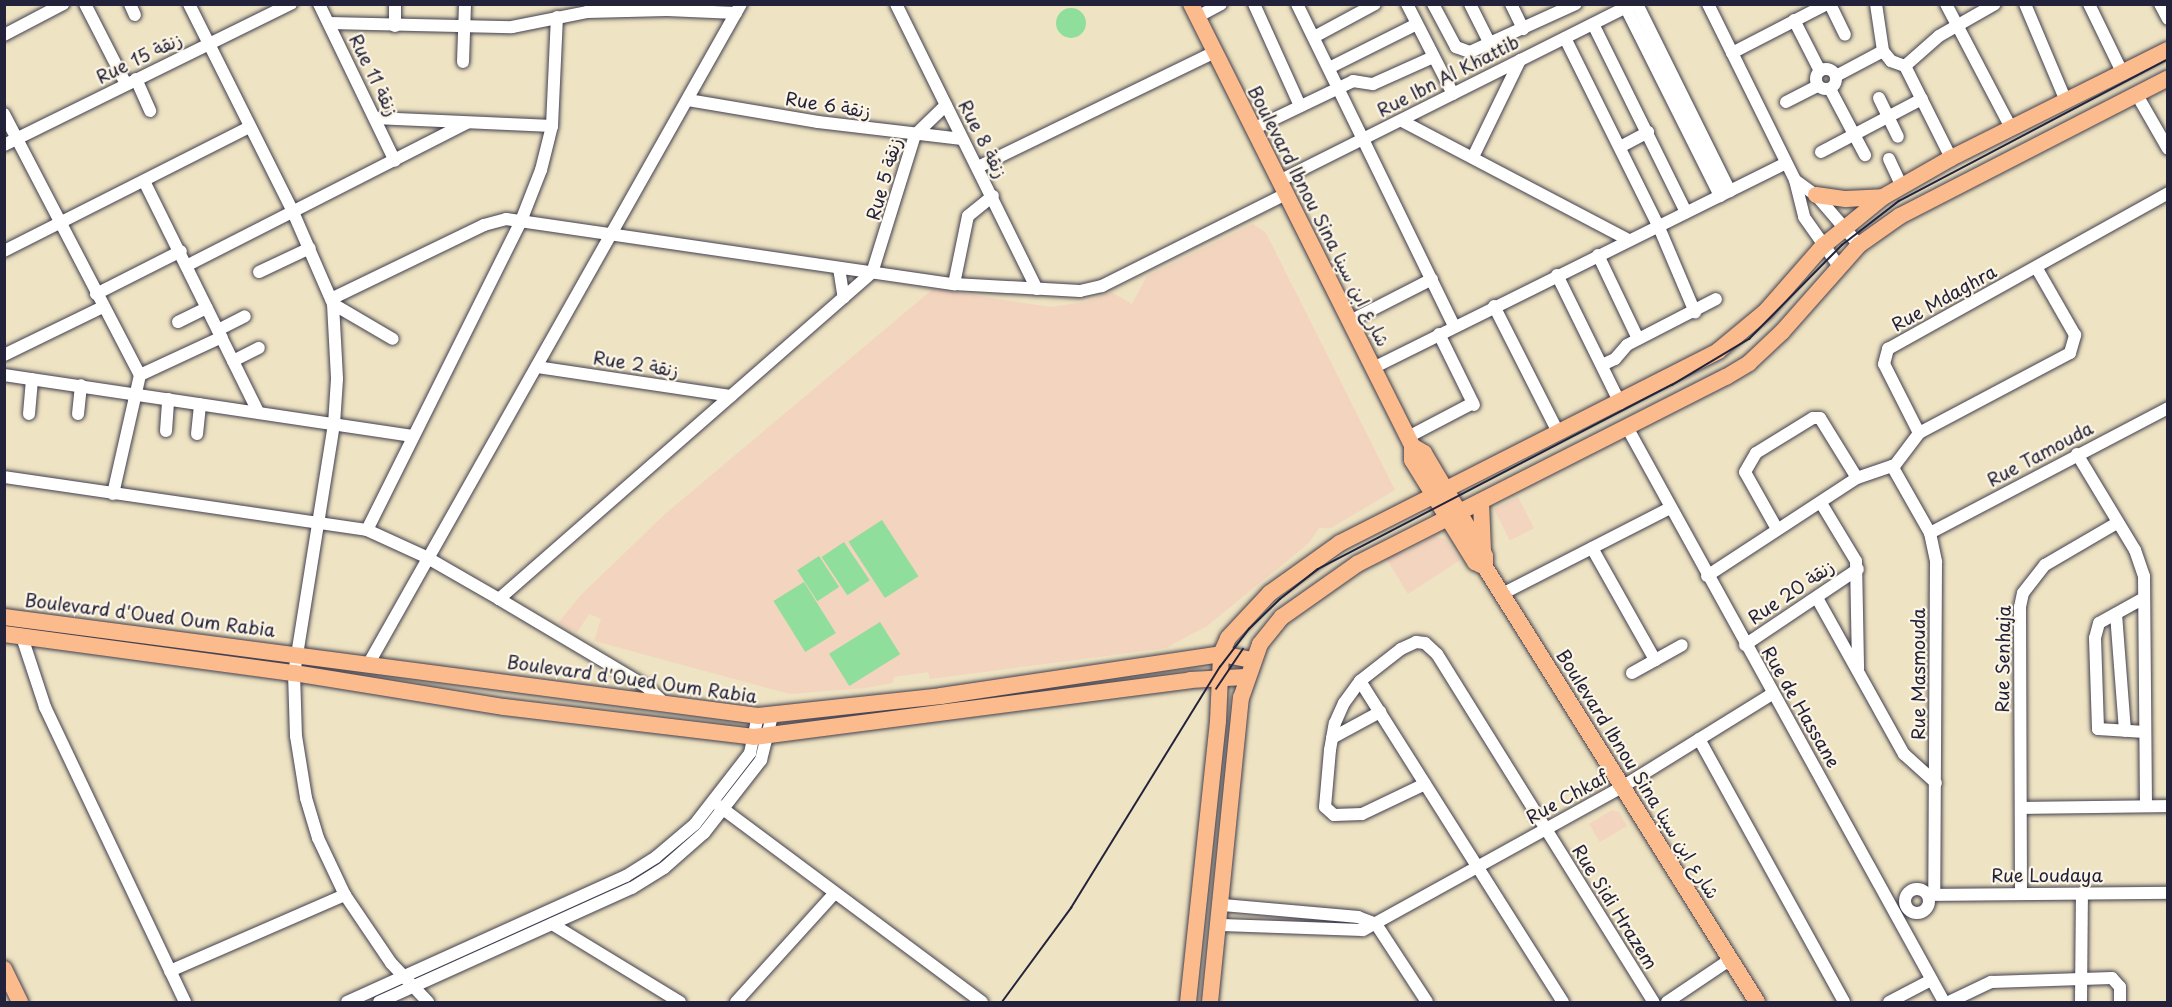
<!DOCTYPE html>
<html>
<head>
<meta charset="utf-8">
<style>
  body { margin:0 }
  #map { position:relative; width:2172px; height:1007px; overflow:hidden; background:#eee3c2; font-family:"Playpen Sans","Playpen Sans Arabic",sans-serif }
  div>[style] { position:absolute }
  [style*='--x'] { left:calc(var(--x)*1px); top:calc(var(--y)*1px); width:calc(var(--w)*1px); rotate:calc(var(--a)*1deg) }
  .built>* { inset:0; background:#f3d4bf; transform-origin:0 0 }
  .green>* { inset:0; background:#90de9c; transform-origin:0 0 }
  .round { border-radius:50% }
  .roads { filter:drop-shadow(0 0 2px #413f4f) drop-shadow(0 0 2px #413f4f) }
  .minor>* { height:12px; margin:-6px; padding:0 6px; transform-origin:6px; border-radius:6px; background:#fff }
  .minor>.ring { margin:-6px; padding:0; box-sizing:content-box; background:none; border:12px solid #fff; border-radius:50% }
  .major>* { height:16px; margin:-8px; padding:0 8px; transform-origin:8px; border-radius:8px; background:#fbbb8c }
  .tram>* { height:1.5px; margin:-0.75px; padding:0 0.75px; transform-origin:0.75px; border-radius:0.75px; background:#22223b }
  span { translate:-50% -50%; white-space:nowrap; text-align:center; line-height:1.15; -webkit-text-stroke:4.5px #fcf5e5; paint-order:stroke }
  .street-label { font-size:18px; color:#22223b }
  .frame { position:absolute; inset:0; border:6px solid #22223b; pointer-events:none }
</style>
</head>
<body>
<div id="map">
  <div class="built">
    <i style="clip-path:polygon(1253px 224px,1266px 233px,1395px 490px,1331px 528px,1319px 528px,1309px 543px,1207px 626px,1166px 648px,930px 679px,928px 672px,894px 677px,893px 683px,866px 688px,790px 694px,594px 641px,601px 619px,589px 614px,577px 633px,558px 623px,580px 596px,665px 514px,933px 289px,1051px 307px,1085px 302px,1111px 292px,1132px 304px,1147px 276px)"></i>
    <i style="left:1518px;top:497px;width:35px;height:27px;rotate:63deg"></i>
    <i style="clip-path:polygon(1434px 536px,1446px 539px,1460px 560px,1408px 594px,1384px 555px,1406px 552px)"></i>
    <i style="clip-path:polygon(1612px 810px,1619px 812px,1627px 826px,1600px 842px,1589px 824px)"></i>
  </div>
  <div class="green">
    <i class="round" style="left:1056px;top:8px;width:30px;height:30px"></i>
    <i style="left:882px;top:520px;width:67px;height:40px;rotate:57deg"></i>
    <i style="left:844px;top:542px;width:46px;height:27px;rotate:56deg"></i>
    <i style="left:819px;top:556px;width:37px;height:26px;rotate:57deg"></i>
    <i style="left:804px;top:582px;width:60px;height:36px;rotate:58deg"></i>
    <i style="left:880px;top:622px;width:38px;height:60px;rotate:58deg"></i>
  </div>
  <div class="roads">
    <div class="minor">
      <i style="--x:85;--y:4;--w:90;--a:62.9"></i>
      <i style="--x:130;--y:4;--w:12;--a:66"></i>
      <i style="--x:189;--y:4;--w:233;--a:63.4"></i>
      <i style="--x:293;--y:212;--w:100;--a:66.5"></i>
      <i style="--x:333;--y:304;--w:75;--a:86.9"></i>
      <i style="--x:337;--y:379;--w:45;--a:93.8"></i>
      <i style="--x:334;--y:424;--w:252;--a:99.1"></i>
      <i style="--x:294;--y:673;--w:63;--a:88.2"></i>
      <i style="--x:296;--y:736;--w:63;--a:80.8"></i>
      <i style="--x:306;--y:798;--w:42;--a:73.3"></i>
      <i style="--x:318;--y:838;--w:63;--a:64.7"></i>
      <i style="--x:345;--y:895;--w:82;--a:55.9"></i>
      <i style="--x:391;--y:963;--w:54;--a:46.5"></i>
      <i style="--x:319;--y:4;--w:174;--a:64.2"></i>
      <i style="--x:896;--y:4;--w:318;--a:63.7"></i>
      <i style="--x:1254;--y:4;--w:112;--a:65.7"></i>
      <i style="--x:1297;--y:4;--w:358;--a:64"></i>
      <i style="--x:1407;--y:4;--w:101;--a:62.9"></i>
      <i style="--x:1433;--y:4;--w:49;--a:61.9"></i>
      <i style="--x:1456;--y:47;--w:15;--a:20"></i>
      <i style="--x:1470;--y:52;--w:116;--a:-24.4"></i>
      <i style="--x:1470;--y:4;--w:47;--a:63.4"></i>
      <i style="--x:1511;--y:4;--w:28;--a:64"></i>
      <i style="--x:1624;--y:4;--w:215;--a:63.4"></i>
      <i style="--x:1637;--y:4;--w:209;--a:63.6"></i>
      <i style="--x:1708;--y:4;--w:196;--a:63.7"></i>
      <i style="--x:1795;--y:180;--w:38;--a:76"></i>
      <i style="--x:1804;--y:217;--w:59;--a:54.7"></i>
      <i style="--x:1830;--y:4;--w:34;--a:64"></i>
      <i style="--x:1876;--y:4;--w:48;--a:81.5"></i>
      <i style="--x:1883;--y:51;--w:13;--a:51"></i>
      <i style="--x:1891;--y:61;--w:15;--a:20"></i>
      <i style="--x:1905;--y:66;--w:45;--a:-41.4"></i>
      <i style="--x:1939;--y:36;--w:64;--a:-29.7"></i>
      <i style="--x:1946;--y:4;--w:140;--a:62.3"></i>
      <i style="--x:2025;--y:4;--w:105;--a:67.1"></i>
      <i style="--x:2089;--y:4;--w:78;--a:64.1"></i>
      <i style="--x:2160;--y:4;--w:17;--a:62"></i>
      <i style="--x:1197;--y:17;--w:27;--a:-28"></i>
      <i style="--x:1794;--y:20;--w:57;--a:63"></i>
      <i style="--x:329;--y:23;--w:183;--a:1.3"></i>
      <i style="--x:512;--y:27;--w:76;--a:-11.3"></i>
      <i style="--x:587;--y:12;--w:80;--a:-1.4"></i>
      <i style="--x:667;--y:10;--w:69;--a:2.5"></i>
      <i style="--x:1593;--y:24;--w:210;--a:63.7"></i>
      <i style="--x:395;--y:26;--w:22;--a:-90"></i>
      <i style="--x:4;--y:35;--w:67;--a:-27.7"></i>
      <i style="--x:1314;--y:37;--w:69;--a:-28.4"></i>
      <i style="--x:1565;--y:38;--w:209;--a:63.6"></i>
      <i style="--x:1658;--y:225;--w:95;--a:67"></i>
      <i style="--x:1732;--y:53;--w:107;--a:-27.3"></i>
      <i style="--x:463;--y:62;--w:58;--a:-88"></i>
      <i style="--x:1905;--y:66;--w:103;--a:63.4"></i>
      <i style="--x:1329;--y:68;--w:98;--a:-26.6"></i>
      <i class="ring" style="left:1816px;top:69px;width:8px;height:8px"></i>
      <i style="--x:1836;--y:76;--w:53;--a:-28"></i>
      <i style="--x:136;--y:79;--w:35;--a:66"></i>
      <i style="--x:1830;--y:89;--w:75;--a:62.1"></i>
      <i style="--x:2137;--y:95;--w:62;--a:60.1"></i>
      <i style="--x:1879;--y:98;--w:43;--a:64"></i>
      <i style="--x:688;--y:100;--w:132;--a:9.6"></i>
      <i style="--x:818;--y:122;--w:145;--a:6.7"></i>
      <i style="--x:1786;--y:102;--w:36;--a:-27"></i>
      <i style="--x:4;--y:114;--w:294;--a:62.5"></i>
      <i style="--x:140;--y:375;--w:122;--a:102.8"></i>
      <i style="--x:375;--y:118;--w:177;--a:2.6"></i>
      <i style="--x:1402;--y:121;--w:256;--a:27.7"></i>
      <i style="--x:1253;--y:129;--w:111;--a:-25.6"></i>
      <i style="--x:1353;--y:81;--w:20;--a:9"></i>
      <i style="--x:1373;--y:84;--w:66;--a:-24.2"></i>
      <i style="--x:4;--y:145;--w:320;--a:-26.2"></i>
      <i style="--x:1620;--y:147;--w:32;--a:-28"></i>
      <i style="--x:1821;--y:152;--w:114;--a:-27.7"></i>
      <i style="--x:1473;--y:157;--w:108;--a:-64.1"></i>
      <i style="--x:1889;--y:159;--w:29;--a:65"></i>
      <i style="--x:978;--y:167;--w:263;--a:-25.9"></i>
      <i style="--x:1795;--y:180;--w:26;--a:36"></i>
      <i style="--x:1816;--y:195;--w:66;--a:49.3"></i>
      <i style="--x:144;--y:181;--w:258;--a:63.7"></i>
      <i style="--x:1279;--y:181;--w:395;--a:-26.6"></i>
      <i style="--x:4;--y:251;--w:275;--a:-26.8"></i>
      <i style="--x:1598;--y:255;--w:93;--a:64.5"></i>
      <i style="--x:188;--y:265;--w:313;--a:-27"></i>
      <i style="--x:839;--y:268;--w:30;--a:81"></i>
      <i style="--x:259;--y:272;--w:56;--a:-25.2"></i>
      <i style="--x:1557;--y:275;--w:143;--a:63.8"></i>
      <i style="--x:954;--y:284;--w:69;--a:-78.4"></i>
      <i style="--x:968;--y:216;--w:32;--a:-39"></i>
      <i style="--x:96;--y:294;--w:95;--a:-26.8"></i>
      <i style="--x:331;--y:299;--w:170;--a:-25.8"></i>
      <i style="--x:484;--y:225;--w:23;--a:-15"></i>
      <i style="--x:506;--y:219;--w:453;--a:8.3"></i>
      <i style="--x:954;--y:284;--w:126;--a:3.2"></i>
      <i style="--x:1080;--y:291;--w:23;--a:-13"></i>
      <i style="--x:1102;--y:286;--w:206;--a:-26.6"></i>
      <i style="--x:333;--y:304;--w:69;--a:30.3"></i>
      <i style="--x:1494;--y:306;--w:141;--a:63.1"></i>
      <i style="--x:1350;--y:321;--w:92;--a:-27.1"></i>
      <i style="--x:178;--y:322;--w:32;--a:-26"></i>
      <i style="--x:218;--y:330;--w:30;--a:-27"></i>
      <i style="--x:1439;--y:334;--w:79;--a:63.8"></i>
      <i style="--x:4;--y:355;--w:110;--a:-25.9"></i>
      <i style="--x:233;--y:361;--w:29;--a:-27"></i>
      <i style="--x:1602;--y:365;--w:14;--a:-25"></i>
      <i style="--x:1615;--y:359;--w:18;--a:-49"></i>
      <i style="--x:1627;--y:345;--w:100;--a:-27.3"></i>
      <i style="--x:537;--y:367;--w:196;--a:8.5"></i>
      <i style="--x:1373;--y:368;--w:461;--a:-26.4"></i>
      <i style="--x:4;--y:375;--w:413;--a:8.5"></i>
      <i style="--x:140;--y:375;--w:90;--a:-24.9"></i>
      <i style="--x:29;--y:414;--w:35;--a:-85"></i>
      <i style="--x:78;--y:414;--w:29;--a:-84"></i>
      <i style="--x:1628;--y:429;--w:654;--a:61.12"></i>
      <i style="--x:166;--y:431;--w:32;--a:-86"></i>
      <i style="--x:1919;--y:433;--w:77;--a:-116.9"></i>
      <i style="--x:1884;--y:364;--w:16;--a:-75"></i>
      <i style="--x:1888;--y:349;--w:321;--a:-29.1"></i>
      <i style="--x:197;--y:434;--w:30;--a:-84"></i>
      <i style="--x:1408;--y:437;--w:73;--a:-27.6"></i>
      <i style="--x:2077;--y:454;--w:112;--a:58.9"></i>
      <i style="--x:2135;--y:550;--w:28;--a:71"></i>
      <i style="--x:2144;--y:576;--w:230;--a:89.5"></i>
      <i style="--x:1892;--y:466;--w:77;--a:60.4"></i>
      <i style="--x:1930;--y:533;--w:30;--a:78"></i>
      <i style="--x:1936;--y:562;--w:331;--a:90.3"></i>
      <i style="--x:4;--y:477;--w:367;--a:8.3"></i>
      <i style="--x:367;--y:530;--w:65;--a:24.6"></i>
      <i style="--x:426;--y:557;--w:84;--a:29.9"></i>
      <i style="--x:499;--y:599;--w:172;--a:30.7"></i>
      <i style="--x:647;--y:687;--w:25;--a:43"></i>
      <i style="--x:1821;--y:503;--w:68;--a:58.9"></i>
      <i style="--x:1856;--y:561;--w:108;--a:88.9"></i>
      <i style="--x:1777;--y:529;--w:65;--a:-119.3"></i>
      <i style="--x:1745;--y:472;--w:22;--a:-60"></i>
      <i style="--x:1756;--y:453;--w:67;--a:-31.6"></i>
      <i style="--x:1813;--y:418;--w:7;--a:0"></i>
      <i style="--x:1820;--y:418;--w:70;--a:58.3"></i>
      <i style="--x:367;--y:530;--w:345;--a:-63.5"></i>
      <i style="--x:521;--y:221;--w:55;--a:-68.6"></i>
      <i style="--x:541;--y:170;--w:45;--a:-76"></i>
      <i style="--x:552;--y:126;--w:109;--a:-87.4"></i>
      <i style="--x:1930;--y:533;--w:269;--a:-27.7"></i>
      <i style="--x:1592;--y:548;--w:129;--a:60.6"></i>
      <i style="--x:1707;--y:576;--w:179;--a:-33.2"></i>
      <i style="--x:1857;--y:478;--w:40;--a:-18.9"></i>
      <i style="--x:1895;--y:465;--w:40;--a:-53"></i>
      <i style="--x:1919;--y:433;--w:171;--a:-27.9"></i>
      <i style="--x:2070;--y:353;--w:19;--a:-74"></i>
      <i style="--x:2075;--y:335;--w:78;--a:-119.8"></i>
      <i style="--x:1502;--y:594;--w:189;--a:-27.1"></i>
      <i style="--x:1817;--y:598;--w:179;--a:60.9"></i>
      <i style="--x:1904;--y:754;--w:43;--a:42.2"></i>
      <i style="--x:2144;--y:598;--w:51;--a:150.9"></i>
      <i style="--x:2099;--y:623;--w:16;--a:105"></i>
      <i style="--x:2095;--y:638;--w:91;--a:88.1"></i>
      <i style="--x:2098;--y:729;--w:47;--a:3.7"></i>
      <i style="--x:499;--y:599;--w:495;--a:-41.2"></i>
      <i style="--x:872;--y:273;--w:145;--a:-72.7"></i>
      <i style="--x:915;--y:135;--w:43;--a:-44.1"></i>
      <i style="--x:2116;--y:614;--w:117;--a:85.6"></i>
      <i style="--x:22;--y:637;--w:74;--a:71.8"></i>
      <i style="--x:45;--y:707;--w:327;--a:64.6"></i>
      <i style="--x:1745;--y:645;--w:136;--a:-33.9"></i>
      <i style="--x:369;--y:663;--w:757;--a:-60.56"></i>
      <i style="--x:1632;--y:673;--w:57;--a:-29.2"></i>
      <i style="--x:1360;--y:681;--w:380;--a:57.7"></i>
      <i style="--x:1332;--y:738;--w:55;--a:-28.4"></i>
      <i style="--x:1699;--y:739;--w:300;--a:61.1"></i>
      <i style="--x:1425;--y:784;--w:70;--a:154.5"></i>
      <i style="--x:1362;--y:814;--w:28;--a:178"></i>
      <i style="--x:1334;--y:815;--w:12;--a:-138"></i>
      <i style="--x:1325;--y:807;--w:57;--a:-85"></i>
      <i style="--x:1330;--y:750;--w:27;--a:-80"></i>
      <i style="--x:1335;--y:723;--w:22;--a:-66"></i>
      <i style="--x:1344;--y:703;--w:27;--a:-54"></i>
      <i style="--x:1360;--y:681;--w:52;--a:-38"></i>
      <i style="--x:1401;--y:649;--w:17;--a:-25"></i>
      <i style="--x:1416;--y:642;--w:9;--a:6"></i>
      <i style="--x:1425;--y:643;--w:16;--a:43"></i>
      <i style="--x:1437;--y:654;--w:410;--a:58.1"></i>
      <i style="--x:719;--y:806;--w:328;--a:36.7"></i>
      <i style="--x:2022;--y:808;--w:146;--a:-0.8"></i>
      <i class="ring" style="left:1905px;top:889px;width:12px;height:12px"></i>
      <i style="--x:2021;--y:893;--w:286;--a:-90.2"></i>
      <i style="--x:2020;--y:607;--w:14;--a:-78"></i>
      <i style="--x:2023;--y:593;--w:36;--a:-52"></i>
      <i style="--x:2045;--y:565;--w:83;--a:-30.3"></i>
      <i style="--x:1929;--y:895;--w:239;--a:-0.5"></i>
      <i style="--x:1223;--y:905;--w:136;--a:5.1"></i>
      <i style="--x:1358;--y:917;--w:19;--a:21"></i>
      <i style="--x:552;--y:924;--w:150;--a:31.4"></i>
      <i style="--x:1376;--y:924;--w:93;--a:56.8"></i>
      <i style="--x:1221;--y:925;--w:142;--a:2"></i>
      <i style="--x:1363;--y:930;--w:296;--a:-28.9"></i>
      <i style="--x:1622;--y:787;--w:176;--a:-31.8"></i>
      <i style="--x:170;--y:971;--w:191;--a:-23.5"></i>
      <i style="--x:347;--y:1002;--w:306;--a:-24.3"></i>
      <i style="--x:626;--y:876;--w:36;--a:-32"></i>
      <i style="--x:656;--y:857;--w:51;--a:-40.2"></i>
      <i style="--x:695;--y:824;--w:90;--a:-52.2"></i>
      <i style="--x:750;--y:753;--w:38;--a:-78"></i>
      <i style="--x:379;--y:1002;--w:277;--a:-24.3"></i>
      <i style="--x:632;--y:888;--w:38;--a:-32"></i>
      <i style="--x:664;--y:868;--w:53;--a:-41.2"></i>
      <i style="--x:704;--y:833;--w:93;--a:-52"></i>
      <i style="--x:761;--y:760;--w:45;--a:-76"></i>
      <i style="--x:736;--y:1002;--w:146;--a:-47.8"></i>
      <i style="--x:1667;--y:1002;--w:77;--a:-33.9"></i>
      <i style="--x:1889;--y:1002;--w:47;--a:-27.6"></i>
      <i style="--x:1949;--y:1002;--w:47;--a:-25.5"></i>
      <i style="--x:1991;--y:982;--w:121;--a:-1.9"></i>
      <i style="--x:2112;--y:978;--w:12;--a:48"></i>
      <i style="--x:2120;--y:987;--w:15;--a:90"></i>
      <i style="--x:2081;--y:1002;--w:109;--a:-89.5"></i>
    </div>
    <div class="major">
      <i style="--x:1191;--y:4;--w:494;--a:63.4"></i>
      <i style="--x:1412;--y:446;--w:14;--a:90"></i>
      <i style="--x:1412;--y:460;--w:120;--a:58.3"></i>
      <i style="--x:1475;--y:562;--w:11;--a:27"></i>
      <i style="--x:1485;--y:567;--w:513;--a:57.98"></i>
      <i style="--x:1816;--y:195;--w:30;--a:8"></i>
      <i style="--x:1846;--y:199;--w:36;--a:-3"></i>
      <i style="--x:1412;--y:446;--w:14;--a:30"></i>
      <i style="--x:1424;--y:453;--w:120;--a:59.4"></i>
      <i style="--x:1485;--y:556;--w:10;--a:90"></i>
      <i style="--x:1481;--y:503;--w:48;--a:87.6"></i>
      <i style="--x:4;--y:617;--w:760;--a:7.48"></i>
      <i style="--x:758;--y:716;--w:184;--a:-6.2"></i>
      <i style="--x:941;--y:696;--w:283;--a:-8.5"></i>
      <i style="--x:1221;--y:654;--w:32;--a:11"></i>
      <i style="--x:4;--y:634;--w:293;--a:7.7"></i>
      <i style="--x:294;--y:673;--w:213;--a:9.2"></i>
      <i style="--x:504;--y:707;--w:252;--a:6.8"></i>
      <i style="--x:754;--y:737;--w:440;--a:-7.4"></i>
      <i style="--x:1190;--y:680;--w:55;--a:-3.1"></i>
      <i style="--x:4;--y:969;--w:37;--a:64"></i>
      <i style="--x:1188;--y:1002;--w:283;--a:-83.9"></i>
      <i style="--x:1218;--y:721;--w:67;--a:-87.4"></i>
      <i style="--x:1221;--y:654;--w:17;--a:-66"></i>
      <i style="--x:1228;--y:638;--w:62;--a:-47"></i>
      <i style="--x:1270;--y:593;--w:86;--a:-35.5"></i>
      <i style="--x:1340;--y:543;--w:424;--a:-26.9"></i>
      <i style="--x:1718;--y:351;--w:62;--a:-39.8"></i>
      <i style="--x:1766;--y:311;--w:86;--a:-48.8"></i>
      <i style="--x:1823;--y:246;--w:77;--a:-39.2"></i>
      <i style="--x:1883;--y:197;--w:78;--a:-29.8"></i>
      <i style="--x:1951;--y:158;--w:242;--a:-26.5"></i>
      <i style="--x:1210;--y:1002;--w:306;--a:-84.2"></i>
      <i style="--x:1241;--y:698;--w:57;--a:-70.6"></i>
      <i style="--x:1260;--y:644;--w:35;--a:-51"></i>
      <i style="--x:1282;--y:617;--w:92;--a:-35.2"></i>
      <i style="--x:1357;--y:564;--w:414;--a:-26.9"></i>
      <i style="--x:1726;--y:377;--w:27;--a:-31"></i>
      <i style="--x:1749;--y:363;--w:45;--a:-43.2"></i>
      <i style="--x:1782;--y:332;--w:116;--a:-48.5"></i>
      <i style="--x:1859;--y:245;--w:50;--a:-35.3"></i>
      <i style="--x:1900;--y:216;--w:301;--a:-27.2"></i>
    </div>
  </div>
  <div class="tram">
    <i style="--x:1216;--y:689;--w:48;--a:-56"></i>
    <i style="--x:1002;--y:1002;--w:117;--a:-53.7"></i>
    <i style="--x:1071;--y:908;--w:283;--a:-58.3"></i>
    <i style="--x:1220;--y:667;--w:48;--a:-52.7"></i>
    <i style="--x:1249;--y:629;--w:43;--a:-44.1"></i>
    <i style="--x:1280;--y:599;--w:48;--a:-38.3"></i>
    <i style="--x:1318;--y:569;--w:399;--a:-27.5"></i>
    <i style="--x:1672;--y:385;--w:90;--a:-30.9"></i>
    <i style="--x:1749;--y:339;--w:132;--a:-45.3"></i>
    <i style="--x:1842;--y:245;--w:72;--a:-37.7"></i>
    <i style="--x:1899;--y:201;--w:304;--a:-27.8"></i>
  </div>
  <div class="street-label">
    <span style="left:139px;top:58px;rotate:-26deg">Rue 15 زنقة</span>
    <span style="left:374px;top:75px;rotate:64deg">Rue 11 زنقة</span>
    <span style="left:1448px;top:76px;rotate:-27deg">Rue Ibn Al Khattib</span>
    <span style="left:828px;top:105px;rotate:9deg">Rue 6 زنقة</span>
    <span style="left:983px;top:139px;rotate:63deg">Rue 8 زنقة</span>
    <span style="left:884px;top:179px;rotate:-74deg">Rue 5 زنقة</span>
    <span style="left:1319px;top:216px;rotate:63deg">Boulevard Ibnou Sina شارع ابن سينا</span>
    <span style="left:1944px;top:298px;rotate:-29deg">Rue Mdaghra</span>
    <span style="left:636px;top:364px;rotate:9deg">Rue 2 زنقة</span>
    <span style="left:2040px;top:454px;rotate:-28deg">Rue Tamouda</span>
    <span style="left:1791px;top:592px;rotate:-34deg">Rue 20 زنقة</span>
    <span style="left:150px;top:615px;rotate:7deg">Boulevard d'Oued Oum Rabia</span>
    <span style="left:2003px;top:659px;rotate:-89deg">Rue Senhaja</span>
    <span style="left:1918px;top:674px;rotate:-90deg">Rue Masmouda</span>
    <span style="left:632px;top:679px;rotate:8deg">Boulevard d'Oued Oum Rabia</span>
    <span style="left:1801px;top:707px;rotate:60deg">Rue de Hassane</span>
    <span style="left:1638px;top:774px;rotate:58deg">Boulevard Ibnou Sina شارع ابن سينا</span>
    <span style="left:1567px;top:797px;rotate:-29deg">Rue Chkaf</span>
    <span style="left:2047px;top:875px">Rue Loudaya</span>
    <span style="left:1615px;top:907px;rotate:58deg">Rue Sidi Hrazem</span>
  </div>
  <div class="frame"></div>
</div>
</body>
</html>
